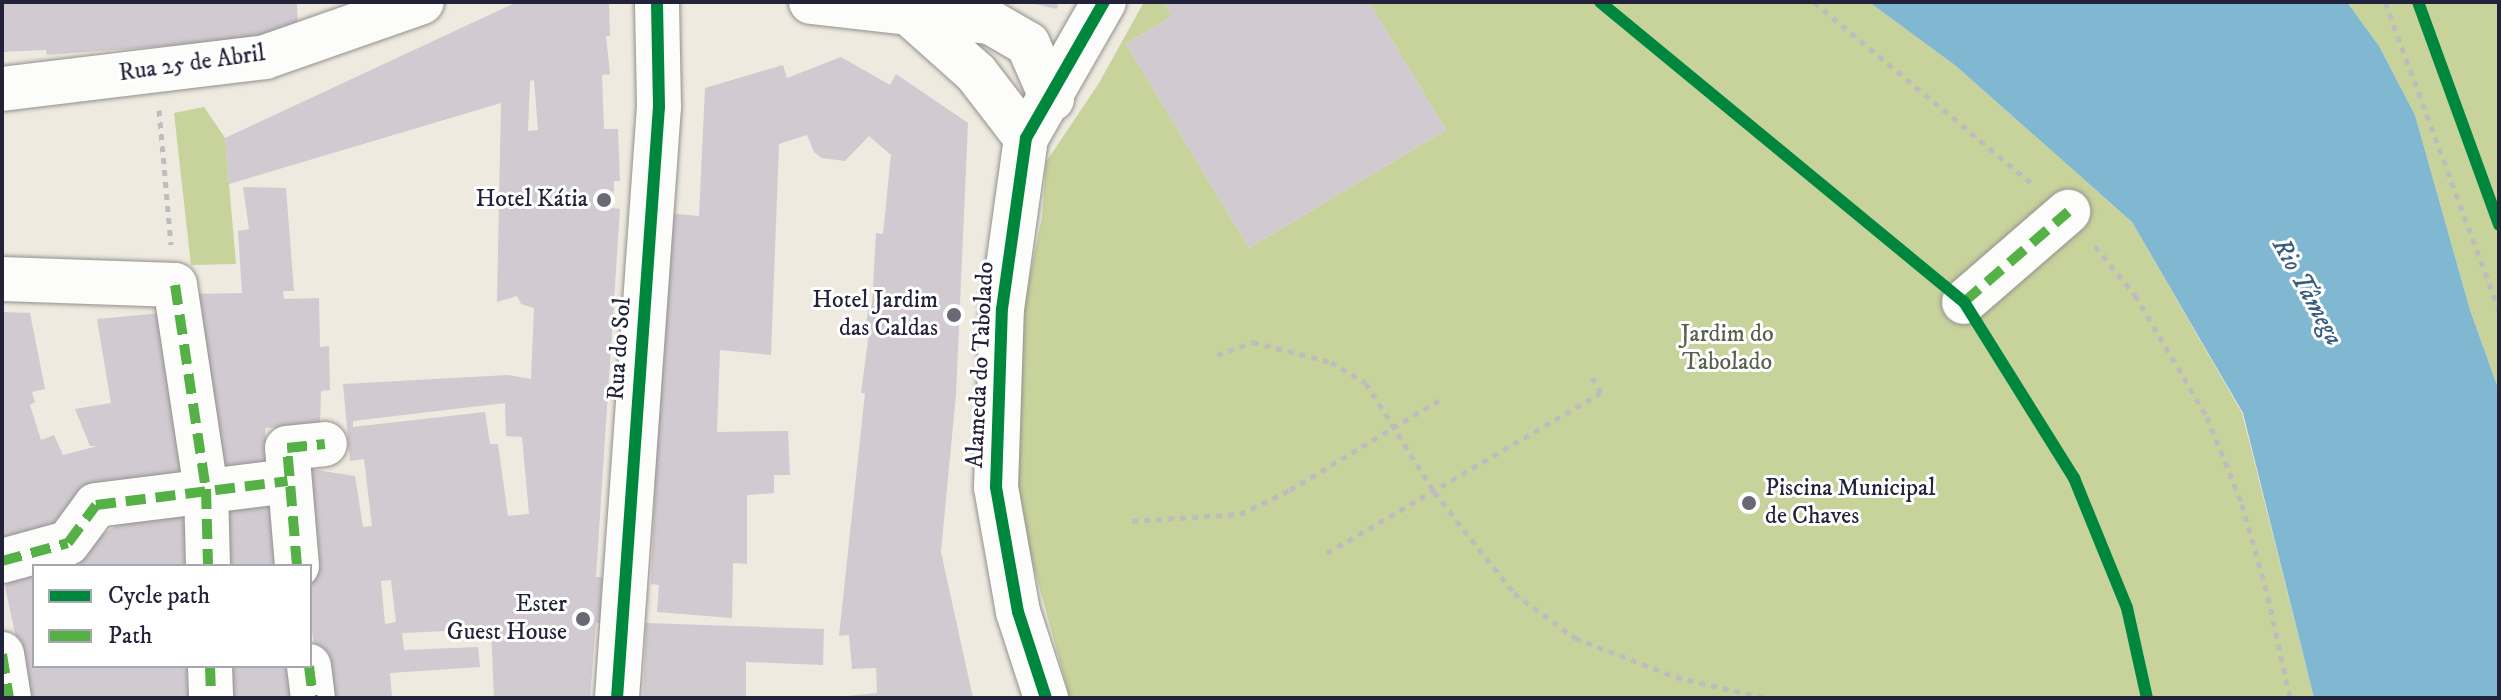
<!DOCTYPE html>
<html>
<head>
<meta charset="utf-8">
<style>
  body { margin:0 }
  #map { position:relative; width:2501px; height:700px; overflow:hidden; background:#eeeadf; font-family:"IM FELL DW Pica",serif }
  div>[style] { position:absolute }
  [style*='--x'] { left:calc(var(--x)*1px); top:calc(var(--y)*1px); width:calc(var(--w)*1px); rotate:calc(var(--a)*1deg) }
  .green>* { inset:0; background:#c8d29b }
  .water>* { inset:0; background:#80b8d2 }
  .building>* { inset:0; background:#d1cad0; transform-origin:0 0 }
  .path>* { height:5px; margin-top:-2.5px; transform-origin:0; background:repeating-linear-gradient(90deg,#bebdbe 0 6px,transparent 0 12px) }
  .roads { filter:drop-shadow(0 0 2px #92908f) drop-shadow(0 0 2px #92908f) }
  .minor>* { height:44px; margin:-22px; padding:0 22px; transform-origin:22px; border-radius:22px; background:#fcfcfa }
  .quiet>* { height:10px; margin-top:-5px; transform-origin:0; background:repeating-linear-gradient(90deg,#55b146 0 20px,transparent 0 30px) }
  .cycleway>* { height:12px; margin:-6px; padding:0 6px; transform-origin:6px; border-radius:6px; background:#00873e }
  .dots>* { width:22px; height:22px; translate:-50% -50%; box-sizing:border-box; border:4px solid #fff; border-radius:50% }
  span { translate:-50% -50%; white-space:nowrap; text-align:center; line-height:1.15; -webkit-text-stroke:6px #fff; paint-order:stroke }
  .street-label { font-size:24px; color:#22223b }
  .poi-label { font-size:24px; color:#22223b }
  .right { translate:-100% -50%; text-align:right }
  .left { translate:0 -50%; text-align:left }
  .park-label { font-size:24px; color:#58604b }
  .water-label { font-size:26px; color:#375c7c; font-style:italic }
  .frame { position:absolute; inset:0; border:4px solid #22223b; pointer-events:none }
  .legend { position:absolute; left:32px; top:564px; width:280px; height:104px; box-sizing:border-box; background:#fff; border:2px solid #a7a7b1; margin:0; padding:10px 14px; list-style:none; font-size:24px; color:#22223b }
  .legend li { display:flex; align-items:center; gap:16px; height:40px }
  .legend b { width:40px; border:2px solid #a7a7b1 }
</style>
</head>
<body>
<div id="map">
  <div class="green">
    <i style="clip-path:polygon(1144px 2px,1164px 2px,1172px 16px,1126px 44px,1249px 248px,1446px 130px,1369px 2px,1869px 2px,1956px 66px,2132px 222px,2242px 413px,2314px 698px,1070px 698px,1015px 499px,1022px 313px,1042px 217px,1046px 162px,1099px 83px)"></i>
    <i style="clip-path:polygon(2347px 2px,2499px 2px,2499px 391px,2470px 310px,2415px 115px,2379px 46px)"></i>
    <i style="clip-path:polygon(204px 107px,225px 138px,236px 264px,191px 265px,174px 113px)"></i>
  </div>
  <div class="water">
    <i style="clip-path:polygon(1869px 2px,2347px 2px,2379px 46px,2415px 115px,2470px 310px,2499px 391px,2499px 698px,2314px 698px,2243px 413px,2132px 222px,1956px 66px)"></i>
  </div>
  <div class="building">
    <i style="clip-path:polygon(2px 2px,297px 2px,298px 36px,47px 55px,46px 50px,2px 52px)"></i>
    <i style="clip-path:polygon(evenodd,517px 2px,609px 2px,610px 36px,606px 36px,610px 74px,602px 75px,604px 129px,618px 129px,620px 181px,614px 181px,613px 208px,620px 209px,596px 577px,602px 577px,600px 623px,596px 623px,590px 698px,494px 698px,491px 629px,402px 633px,404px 650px,478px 647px,480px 667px,390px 673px,392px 698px,324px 698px,311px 627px,312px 590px,303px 468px,355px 476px,363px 527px,372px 526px,364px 459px,350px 461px,343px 384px,508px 375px,531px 379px,534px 308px,521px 304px,517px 296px,497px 302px,501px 103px,229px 184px,225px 138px,517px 2px,534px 80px,538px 130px,528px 131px,530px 81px,534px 80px,517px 2px,505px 403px,506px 436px,522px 437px,529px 514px,508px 516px,498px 444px,490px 444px,485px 412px,353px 427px,353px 421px,505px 403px,517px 2px,391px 580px,396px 622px,385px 624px,381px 581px,391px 580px)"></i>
    <i style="clip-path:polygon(1026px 2px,1058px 2px,1057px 9px)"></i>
    <i style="clip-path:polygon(1164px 2px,1369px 2px,1446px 130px,1249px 248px,1126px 44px,1172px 16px)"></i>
    <i style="clip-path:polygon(841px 57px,890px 85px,896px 74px,968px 123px,956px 394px,941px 552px,973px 698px,827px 698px,877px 693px,876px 668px,852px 669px,849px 635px,839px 636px,865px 393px,861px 393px,869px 333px,865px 333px,869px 304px,872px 305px,876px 233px,883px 234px,891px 155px,869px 136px,845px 161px,822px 158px,814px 152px,807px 135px,779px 144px,771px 355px,720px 350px,717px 432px,788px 431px,790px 475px,774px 475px,774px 493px,747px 495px,747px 564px,733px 563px,732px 618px,657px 612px,659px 585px,651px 584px,665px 213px,699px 216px,705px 88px,783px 65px,787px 78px)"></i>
    <i style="clip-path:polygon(243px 187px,286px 188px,294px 291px,283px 291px,284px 299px,319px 298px,320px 347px,329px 346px,330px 390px,321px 391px,320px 425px,265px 428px,268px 471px,217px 472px,191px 294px,242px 293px,238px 231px,249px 229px)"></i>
    <i style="clip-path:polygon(2px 312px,30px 313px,45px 389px,32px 392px,35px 402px,30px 405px,41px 440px,54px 435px,63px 455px,98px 446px,90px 446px,75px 409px,111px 403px,97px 319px,161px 313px,191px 475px,2px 550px)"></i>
    <i style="left:281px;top:494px;width:72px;height:65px;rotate:86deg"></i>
    <i style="clip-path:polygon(191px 499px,202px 566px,46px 566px,87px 557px,84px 546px,116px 526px,113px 517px)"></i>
    <i style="clip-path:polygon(34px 567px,34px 666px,201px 666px,199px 698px,29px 698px,5px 587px,20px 569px)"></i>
    <i style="clip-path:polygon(646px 623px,824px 629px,823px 665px,746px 662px,746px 698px,643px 698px)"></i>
    <i style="left:220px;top:666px;width:79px;height:32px"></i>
  </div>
  <div class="path">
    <i style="--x:1814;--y:2;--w:286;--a:39.8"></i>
    <i style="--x:2385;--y:2;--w:329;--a:69.7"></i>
    <i style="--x:159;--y:110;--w:135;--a:84.9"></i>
    <i style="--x:2095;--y:246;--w:63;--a:50.8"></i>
    <i style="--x:2135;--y:295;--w:142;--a:59.5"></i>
    <i style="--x:2207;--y:417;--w:94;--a:68.1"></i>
    <i style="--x:2242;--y:504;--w:97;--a:74.4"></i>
    <i style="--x:2268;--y:597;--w:103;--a:77.7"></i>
    <i style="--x:1217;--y:355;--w:38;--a:-20"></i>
    <i style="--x:1253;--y:342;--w:81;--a:14.4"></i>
    <i style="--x:1331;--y:362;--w:41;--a:31"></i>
    <i style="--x:1366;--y:383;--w:128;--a:58"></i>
    <i style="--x:1434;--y:492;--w:129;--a:51.6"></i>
    <i style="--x:1514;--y:593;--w:76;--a:36.4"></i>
    <i style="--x:1575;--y:638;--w:108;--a:21.1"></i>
    <i style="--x:1676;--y:677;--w:91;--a:13.3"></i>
    <i style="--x:1132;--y:521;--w:108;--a:-3.7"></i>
    <i style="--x:1240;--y:514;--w:55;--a:-25.6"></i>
    <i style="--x:1290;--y:490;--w:174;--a:-31.1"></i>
    <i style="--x:1327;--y:553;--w:317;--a:-30.3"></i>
    <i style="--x:1601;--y:393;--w:21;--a:-119"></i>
  </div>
  <div class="roads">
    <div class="minor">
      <i style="--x:811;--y:2;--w:180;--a:6.4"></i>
      <i style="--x:990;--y:22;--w:44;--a:30.1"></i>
      <i style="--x:1028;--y:44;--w:60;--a:66.4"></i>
      <i style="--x:910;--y:14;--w:89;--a:41.8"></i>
      <i style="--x:976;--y:73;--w:82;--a:52.4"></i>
      <i style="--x:2;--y:89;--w:265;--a:-6.9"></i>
      <i style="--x:265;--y:57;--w:166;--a:-19.3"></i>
      <i style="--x:2;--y:279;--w:173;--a:2"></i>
      <i style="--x:175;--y:285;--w:206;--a:81.4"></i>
      <i style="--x:206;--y:489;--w:77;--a:88.5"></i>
      <i style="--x:1964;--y:302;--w:138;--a:-40.9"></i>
      <i style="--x:2;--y:561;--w:68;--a:-15.3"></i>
      <i style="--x:68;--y:543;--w:47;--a:-53.6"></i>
      <i style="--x:96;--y:505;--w:193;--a:-7.1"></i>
      <i style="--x:297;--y:566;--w:118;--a:-94.8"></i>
      <i style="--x:287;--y:448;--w:38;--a:-6"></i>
      <i style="--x:2;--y:654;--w:45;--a:81"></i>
      <i style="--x:210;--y:666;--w:32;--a:88"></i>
      <i style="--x:309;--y:666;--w:32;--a:83"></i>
      <i style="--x:617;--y:698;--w:592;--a:-85.94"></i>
      <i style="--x:659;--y:107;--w:105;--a:-91.1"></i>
      <i style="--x:1046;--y:698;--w:90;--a:-108"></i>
      <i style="--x:1018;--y:612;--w:127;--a:-100"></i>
      <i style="--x:996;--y:487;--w:178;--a:-88.1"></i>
      <i style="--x:1002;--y:309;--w:173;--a:-82"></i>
      <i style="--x:1026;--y:138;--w:157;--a:-60.2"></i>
    </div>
  </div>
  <div class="quiet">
    <i style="--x:175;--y:285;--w:206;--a:81.4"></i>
    <i style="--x:206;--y:489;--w:77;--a:88.5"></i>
    <i style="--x:1964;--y:302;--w:138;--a:-40.9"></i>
    <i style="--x:2;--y:561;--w:68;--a:-15.3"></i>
    <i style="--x:68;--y:543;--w:47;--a:-53.6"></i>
    <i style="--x:96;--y:505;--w:193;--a:-7.1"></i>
    <i style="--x:297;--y:566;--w:118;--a:-94.8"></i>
    <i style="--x:287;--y:448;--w:38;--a:-6"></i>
    <i style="--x:2;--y:654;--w:45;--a:81"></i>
    <i style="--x:210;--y:666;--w:32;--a:88"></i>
    <i style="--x:309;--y:666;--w:32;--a:83"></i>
  </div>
  <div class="cycleway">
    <i style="--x:1600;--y:2;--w:472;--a:39.5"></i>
    <i style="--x:1964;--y:302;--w:208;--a:58"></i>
    <i style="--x:2074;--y:478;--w:140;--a:67.8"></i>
    <i style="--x:2127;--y:608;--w:92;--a:77.5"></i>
    <i style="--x:2418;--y:2;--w:237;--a:70"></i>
    <i style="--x:617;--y:698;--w:592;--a:-85.94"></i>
    <i style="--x:659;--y:107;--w:105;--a:-91.1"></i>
    <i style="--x:1046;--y:698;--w:90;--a:-108"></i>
    <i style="--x:1018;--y:612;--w:127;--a:-100"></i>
    <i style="--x:996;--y:487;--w:178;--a:-88.1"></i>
    <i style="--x:1002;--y:309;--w:173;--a:-82"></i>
    <i style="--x:1026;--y:138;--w:157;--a:-60.2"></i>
  </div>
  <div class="dots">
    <i style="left:604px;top:200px;background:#696874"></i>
    <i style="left:954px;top:315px;background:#696874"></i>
    <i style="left:1749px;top:503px;background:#696874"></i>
    <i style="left:583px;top:619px;background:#696874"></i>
  </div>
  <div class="street-label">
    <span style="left:192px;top:64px;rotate:-8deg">Rua 25 de Abril</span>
    <span style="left:620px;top:349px;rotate:-86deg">Rua do Sol</span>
    <span style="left:981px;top:365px;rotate:-87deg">Alameda do Tabolado</span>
  </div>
  <div class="poi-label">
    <span class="right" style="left:588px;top:200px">Hotel Kátia</span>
    <span class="right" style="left:938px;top:315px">Hotel Jardim<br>das Caldas</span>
    <span class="left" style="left:1765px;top:503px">Piscina Municipal<br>de Chaves</span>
    <span class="right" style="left:567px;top:619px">Ester<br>Guest House</span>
  </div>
  <div class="park-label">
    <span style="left:1727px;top:349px">Jardim do<br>Tabolado</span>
  </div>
  <div class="water-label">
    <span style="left:2307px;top:292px;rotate:61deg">Rio Tâmega</span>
  </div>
  <div class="frame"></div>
  <ul class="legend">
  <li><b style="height:10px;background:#00873e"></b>Cycle path</li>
  <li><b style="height:10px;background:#55b146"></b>Path</li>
  </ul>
</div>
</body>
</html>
